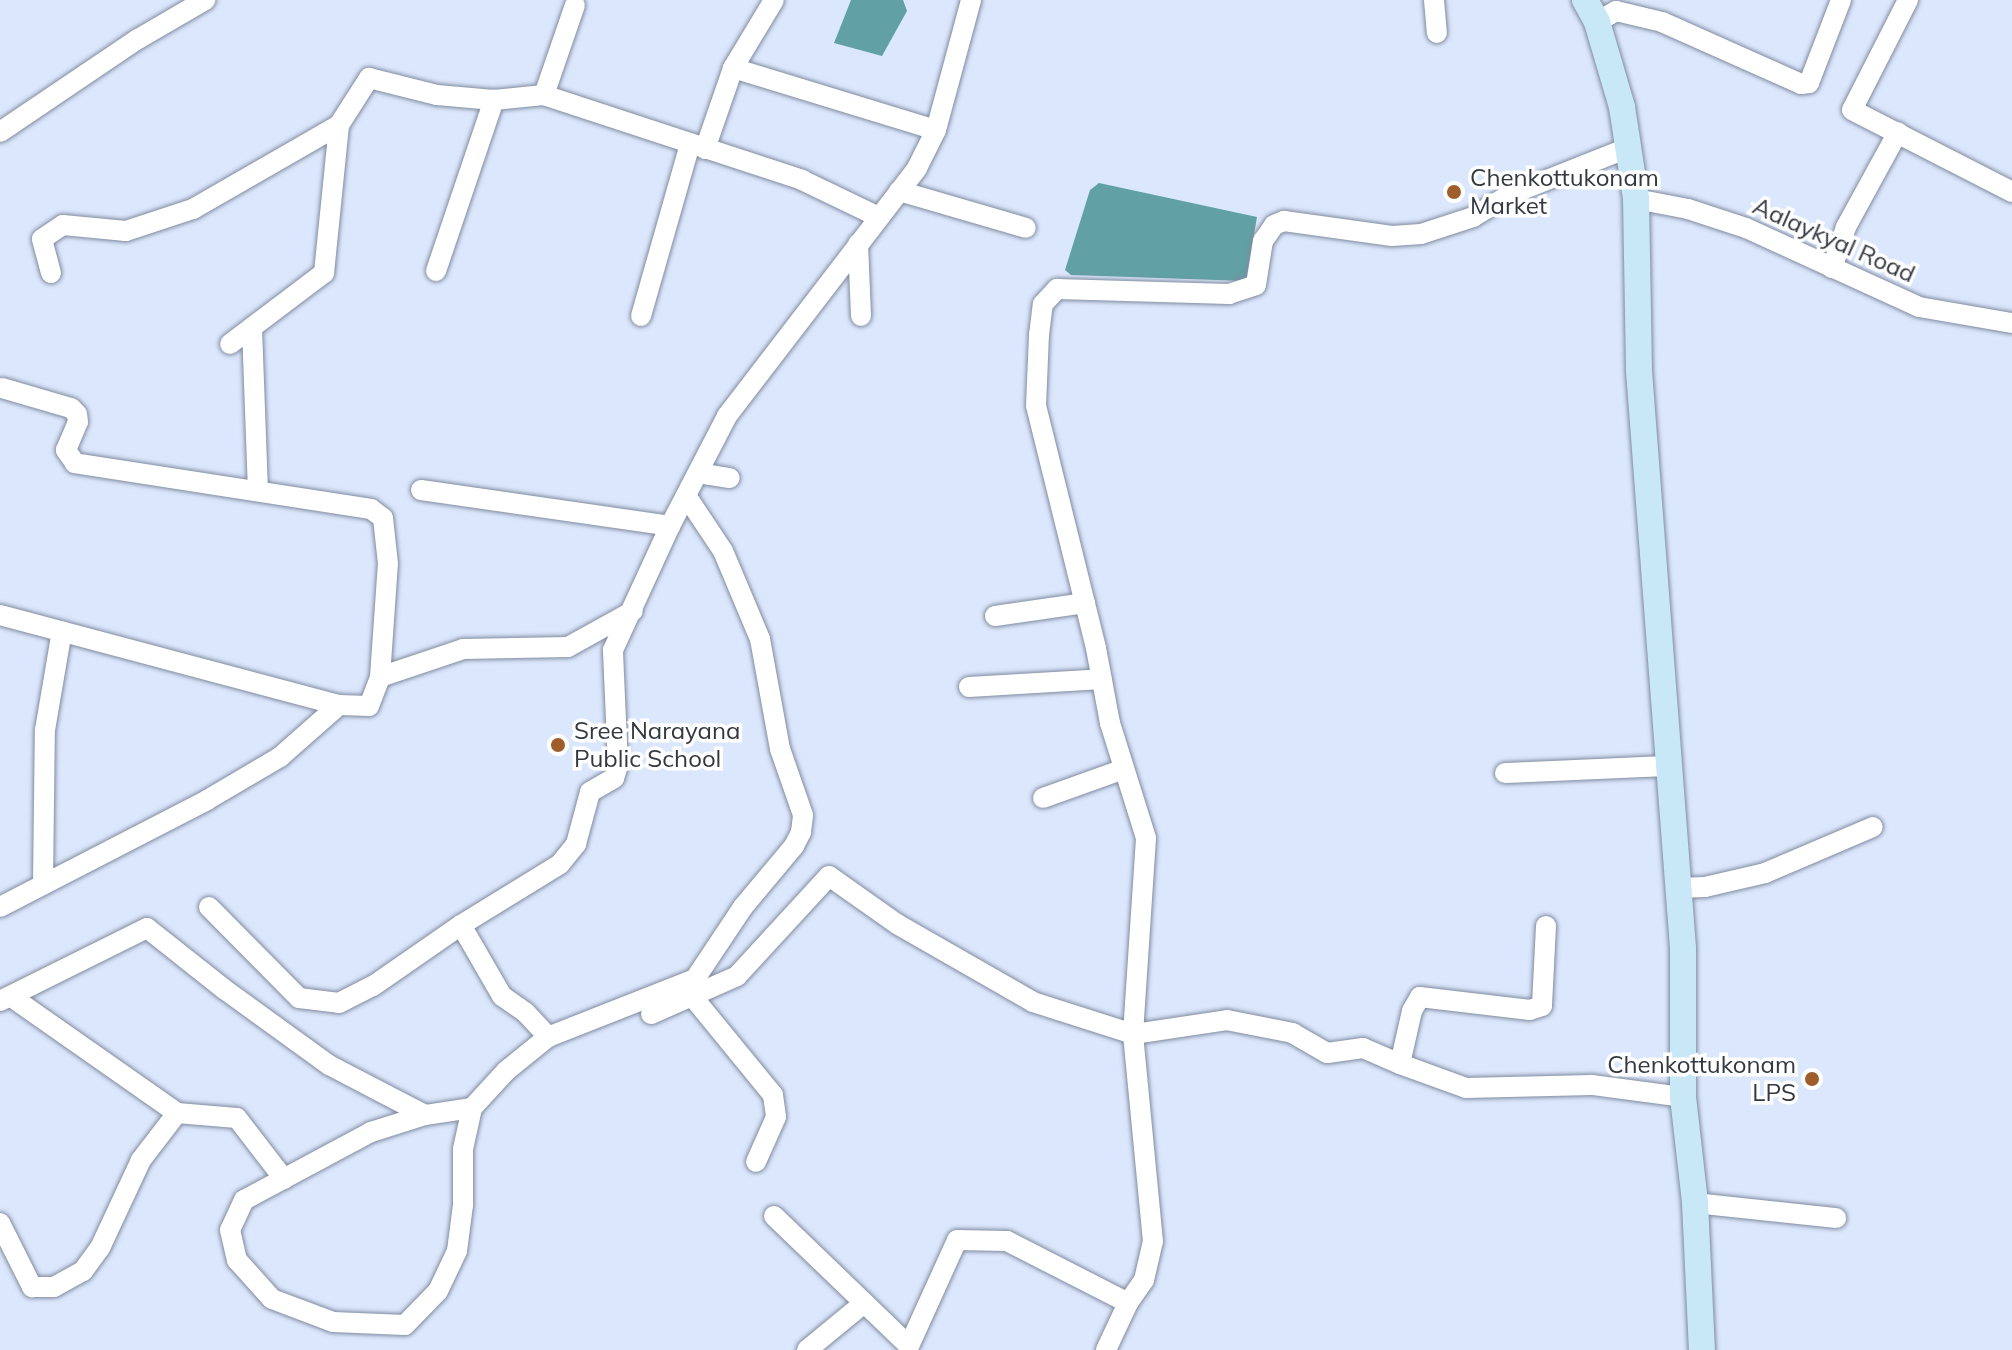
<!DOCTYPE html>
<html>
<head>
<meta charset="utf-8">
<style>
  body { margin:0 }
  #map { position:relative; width:2012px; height:1350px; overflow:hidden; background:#dbe7fd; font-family:Mulish,sans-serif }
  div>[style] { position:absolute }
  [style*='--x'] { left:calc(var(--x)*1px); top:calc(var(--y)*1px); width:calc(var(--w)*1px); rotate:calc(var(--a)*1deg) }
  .water>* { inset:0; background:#61a0a4 }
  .roads { filter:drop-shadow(0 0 2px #808b9f) drop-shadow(0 0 2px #808b9f) }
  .minor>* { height:20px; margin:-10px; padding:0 10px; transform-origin:10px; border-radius:10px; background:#fff }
  .major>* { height:26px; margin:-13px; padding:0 13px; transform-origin:13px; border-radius:13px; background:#c8e7f7 }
  .dots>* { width:22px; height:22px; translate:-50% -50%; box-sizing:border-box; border:4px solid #fff; border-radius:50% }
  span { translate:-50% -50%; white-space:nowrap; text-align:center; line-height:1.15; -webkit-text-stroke:7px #fff; paint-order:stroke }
  .poi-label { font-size:24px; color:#343941 }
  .left { translate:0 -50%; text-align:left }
  .right { translate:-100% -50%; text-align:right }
  .street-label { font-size:24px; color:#343941 }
</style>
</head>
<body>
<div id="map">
  <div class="water">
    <i style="clip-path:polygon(851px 0,903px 0,907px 11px,882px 56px,834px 43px)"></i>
    <i style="clip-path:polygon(1099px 183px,1257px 217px,1246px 281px,1071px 275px,1065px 270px,1090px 190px)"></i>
  </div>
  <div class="roads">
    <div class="minor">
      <i style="--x:1434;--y:0;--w:33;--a:85"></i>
      <i style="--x:1908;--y:0;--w:123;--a:117"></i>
      <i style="--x:1852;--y:110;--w:180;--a:27.1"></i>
      <i style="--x:1597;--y:22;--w:22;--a:-30"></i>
      <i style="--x:1616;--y:11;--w:47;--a:13.4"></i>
      <i style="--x:1662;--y:22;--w:152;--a:24"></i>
      <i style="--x:1801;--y:84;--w:8;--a:-7"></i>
      <i style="--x:1809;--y:83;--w:89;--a:-68.9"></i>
      <i style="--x:733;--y:68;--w:212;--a:17"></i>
      <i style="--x:544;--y:95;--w:95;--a:-71"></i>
      <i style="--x:0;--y:132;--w:166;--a:-34"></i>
      <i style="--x:138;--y:39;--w:78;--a:-30.2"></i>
      <i style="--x:705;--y:149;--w:86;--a:-70.9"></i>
      <i style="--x:733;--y:68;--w:79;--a:-58.9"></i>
      <i style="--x:899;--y:191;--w:132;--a:16.2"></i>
      <i style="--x:1636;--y:199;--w:53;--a:10.9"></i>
      <i style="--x:1688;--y:209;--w:61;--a:18.1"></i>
      <i style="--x:1746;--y:228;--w:190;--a:24.5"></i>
      <i style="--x:1919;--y:307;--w:94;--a:9.8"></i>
      <i style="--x:858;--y:244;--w:72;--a:87.6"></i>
      <i style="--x:1832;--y:268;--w:43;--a:-71.1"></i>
      <i style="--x:1846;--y:227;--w:108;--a:-61.3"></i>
      <i style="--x:436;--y:271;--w:181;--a:-71.3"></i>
      <i style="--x:51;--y:273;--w:35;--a:-105"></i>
      <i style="--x:42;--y:239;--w:25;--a:-34"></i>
      <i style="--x:63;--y:225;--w:63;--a:5.4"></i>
      <i style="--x:126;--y:231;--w:71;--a:-18.2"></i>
      <i style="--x:193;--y:209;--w:168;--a:-29.9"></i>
      <i style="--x:339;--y:125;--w:56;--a:-57.4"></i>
      <i style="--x:369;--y:78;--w:70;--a:14"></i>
      <i style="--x:437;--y:95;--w:57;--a:5"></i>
      <i style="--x:494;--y:100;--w:50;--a:-5.7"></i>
      <i style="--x:544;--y:95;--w:272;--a:18.2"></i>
      <i style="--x:802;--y:180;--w:85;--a:25.7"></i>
      <i style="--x:641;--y:316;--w:179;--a:-74.1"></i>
      <i style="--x:252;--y:328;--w:163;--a:87.9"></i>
      <i style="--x:230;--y:344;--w:118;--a:-37.1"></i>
      <i style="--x:324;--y:273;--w:149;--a:-84.2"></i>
      <i style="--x:698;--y:473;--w:32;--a:9"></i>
      <i style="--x:421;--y:490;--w:252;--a:8.2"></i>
      <i style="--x:0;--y:615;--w:351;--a:14.9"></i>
      <i style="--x:339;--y:705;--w:30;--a:2"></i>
      <i style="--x:369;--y:706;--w:31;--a:-69"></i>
      <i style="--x:380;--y:677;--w:113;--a:-86"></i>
      <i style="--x:388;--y:564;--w:46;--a:-96.2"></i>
      <i style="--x:383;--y:518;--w:15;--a:-143"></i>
      <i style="--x:371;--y:509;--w:300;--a:-171.2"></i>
      <i style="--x:75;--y:463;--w:16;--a:-125"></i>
      <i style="--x:66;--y:450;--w:30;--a:-67"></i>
      <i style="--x:78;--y:422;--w:8;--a:-97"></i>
      <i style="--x:77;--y:414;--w:8;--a:-135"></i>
      <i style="--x:71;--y:408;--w:72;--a:-163.8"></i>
      <i style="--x:995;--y:616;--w:91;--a:-8.2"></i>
      <i style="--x:380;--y:677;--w:88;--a:-18.6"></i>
      <i style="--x:463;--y:649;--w:105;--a:-1.1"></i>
      <i style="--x:568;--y:647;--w:74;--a:-29"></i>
      <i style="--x:969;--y:687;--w:133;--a:-3.4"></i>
      <i style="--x:1505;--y:773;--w:163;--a:-2.5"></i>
      <i style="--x:1043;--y:798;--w:86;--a:-19.7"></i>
      <i style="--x:43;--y:883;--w:153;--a:-89.3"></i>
      <i style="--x:45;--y:730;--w:100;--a:-80.3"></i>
      <i style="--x:1678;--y:888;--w:27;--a:-2"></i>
      <i style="--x:1705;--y:887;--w:62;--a:-13.1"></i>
      <i style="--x:1765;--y:873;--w:117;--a:-23.1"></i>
      <i style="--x:0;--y:907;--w:233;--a:-27.3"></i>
      <i style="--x:207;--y:800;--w:85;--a:-30.5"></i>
      <i style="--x:280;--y:757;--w:79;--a:-41.4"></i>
      <i style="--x:209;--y:907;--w:128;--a:45.3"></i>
      <i style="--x:299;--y:998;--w:40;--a:7.1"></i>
      <i style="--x:339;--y:1003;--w:38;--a:-27"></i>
      <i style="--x:373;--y:986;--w:107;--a:-34.7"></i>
      <i style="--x:461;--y:925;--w:116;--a:-31.6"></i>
      <i style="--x:560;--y:864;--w:26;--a:-51"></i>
      <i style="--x:576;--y:844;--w:54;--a:-74.9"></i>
      <i style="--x:590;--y:792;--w:28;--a:-30"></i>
      <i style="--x:614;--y:778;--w:13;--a:-72"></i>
      <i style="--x:618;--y:766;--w:116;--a:-92.5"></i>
      <i style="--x:613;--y:650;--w:136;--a:-65.3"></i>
      <i style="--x:670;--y:526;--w:124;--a:-62.6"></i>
      <i style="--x:727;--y:416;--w:312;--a:-52.5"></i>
      <i style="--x:917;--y:168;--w:42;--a:-63.4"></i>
      <i style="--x:936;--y:130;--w:135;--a:-74.9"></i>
      <i style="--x:461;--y:925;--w:82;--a:60"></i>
      <i style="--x:502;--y:996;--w:29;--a:35"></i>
      <i style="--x:526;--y:1013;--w:33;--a:47"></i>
      <i style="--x:1546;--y:926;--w:80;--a:92.9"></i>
      <i style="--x:1542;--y:1006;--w:13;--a:162"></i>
      <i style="--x:1530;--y:1010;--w:111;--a:-173.3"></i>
      <i style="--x:1420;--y:997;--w:16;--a:120"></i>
      <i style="--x:1412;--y:1011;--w:54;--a:102.8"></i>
      <i style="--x:1400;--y:1064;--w:40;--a:-156.6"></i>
      <i style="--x:1363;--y:1048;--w:36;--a:172"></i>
      <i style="--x:1327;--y:1053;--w:39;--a:-150"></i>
      <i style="--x:1293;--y:1033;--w:67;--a:-168.9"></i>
      <i style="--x:1227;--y:1020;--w:95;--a:171.5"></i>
      <i style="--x:1133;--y:1034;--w:196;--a:-86.2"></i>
      <i style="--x:1146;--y:838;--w:121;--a:-107.4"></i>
      <i style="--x:1110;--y:723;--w:76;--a:-100.6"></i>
      <i style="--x:1096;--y:648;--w:249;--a:-103.9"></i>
      <i style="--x:1036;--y:406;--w:71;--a:-87.6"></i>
      <i style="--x:1039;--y:335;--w:31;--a:-83"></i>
      <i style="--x:1043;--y:304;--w:21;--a:-47"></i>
      <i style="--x:1057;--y:289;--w:172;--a:1.7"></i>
      <i style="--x:1229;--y:294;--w:28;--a:-18"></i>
      <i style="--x:1256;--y:285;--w:45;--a:-81"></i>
      <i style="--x:1263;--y:241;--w:19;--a:-55"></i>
      <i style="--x:1274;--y:225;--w:11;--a:-22"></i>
      <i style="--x:1284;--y:221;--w:109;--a:7.9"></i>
      <i style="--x:1392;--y:236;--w:29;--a:-4"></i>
      <i style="--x:1421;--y:234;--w:55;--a:-18.1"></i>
      <i style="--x:1473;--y:217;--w:42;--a:-31.4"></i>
      <i style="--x:1509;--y:195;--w:130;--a:-21.6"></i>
      <i style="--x:692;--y:996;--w:128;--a:50.7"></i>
      <i style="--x:773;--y:1095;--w:22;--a:82"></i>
      <i style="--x:776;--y:1117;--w:49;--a:114"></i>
      <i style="--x:13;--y:998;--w:200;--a:35"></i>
      <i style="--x:177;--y:1113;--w:60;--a:4.8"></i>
      <i style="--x:237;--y:1118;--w:77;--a:52.4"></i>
      <i style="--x:0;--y:1001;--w:164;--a:-26.4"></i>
      <i style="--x:147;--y:928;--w:98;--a:38.4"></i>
      <i style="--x:224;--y:989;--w:130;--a:35.9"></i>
      <i style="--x:329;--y:1065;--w:108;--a:27.5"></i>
      <i style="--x:651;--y:1014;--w:94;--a:-23.8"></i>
      <i style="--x:737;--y:976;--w:136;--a:-47.4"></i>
      <i style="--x:829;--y:876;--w:83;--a:35.2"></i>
      <i style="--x:897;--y:924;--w:157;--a:29.8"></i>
      <i style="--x:1033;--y:1002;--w:105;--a:17.7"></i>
      <i style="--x:1133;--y:1034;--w:208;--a:84.5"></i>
      <i style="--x:1153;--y:1241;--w:40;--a:103"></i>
      <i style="--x:1144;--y:1280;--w:28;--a:125"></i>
      <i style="--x:1128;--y:1303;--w:52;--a:115.1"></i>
      <i style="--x:1400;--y:1064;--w:70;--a:20"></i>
      <i style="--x:1466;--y:1088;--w:126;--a:-1.4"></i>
      <i style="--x:1592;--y:1085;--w:92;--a:7.5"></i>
      <i style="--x:472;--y:1108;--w:48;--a:171.5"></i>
      <i style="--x:425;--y:1115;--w:57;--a:162.5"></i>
      <i style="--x:371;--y:1132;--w:144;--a:151.8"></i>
      <i style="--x:244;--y:1200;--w:33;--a:115"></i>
      <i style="--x:230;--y:1230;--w:31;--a:77"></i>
      <i style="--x:237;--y:1260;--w:52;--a:48.1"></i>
      <i style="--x:272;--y:1299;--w:65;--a:20.7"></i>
      <i style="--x:333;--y:1322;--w:72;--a:2.4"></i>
      <i style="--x:405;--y:1325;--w:47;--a:-45.9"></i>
      <i style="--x:438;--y:1291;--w:44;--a:-64.6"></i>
      <i style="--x:457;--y:1251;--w:46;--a:-82.6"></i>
      <i style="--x:463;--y:1205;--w:56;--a:-90"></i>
      <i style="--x:463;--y:1149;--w:42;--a:-77.6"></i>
      <i style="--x:472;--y:1108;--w:50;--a:-47.4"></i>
      <i style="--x:506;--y:1071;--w:54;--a:-39"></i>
      <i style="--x:548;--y:1037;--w:158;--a:-21.5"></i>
      <i style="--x:695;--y:979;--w:87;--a:-56.3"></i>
      <i style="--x:743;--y:907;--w:80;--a:-50.1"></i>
      <i style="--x:794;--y:846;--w:16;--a:-63"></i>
      <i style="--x:801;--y:832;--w:17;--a:-83"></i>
      <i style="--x:803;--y:815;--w:70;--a:-109.2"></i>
      <i style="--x:780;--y:749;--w:112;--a:-100.3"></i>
      <i style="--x:760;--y:639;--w:95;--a:-112.8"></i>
      <i style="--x:723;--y:551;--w:65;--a:-123.7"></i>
      <i style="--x:1695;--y:1203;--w:142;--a:6.1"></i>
      <i style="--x:774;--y:1216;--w:187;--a:43.9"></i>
      <i style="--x:909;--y:1346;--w:116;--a:-65.6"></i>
      <i style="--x:957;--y:1240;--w:50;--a:1.1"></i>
      <i style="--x:1007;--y:1241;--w:136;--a:27.1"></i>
      <i style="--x:0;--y:1223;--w:72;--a:63.4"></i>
      <i style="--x:32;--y:1287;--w:22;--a:0"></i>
      <i style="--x:54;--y:1287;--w:33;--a:-29"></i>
      <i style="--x:83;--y:1271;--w:29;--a:-54"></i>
      <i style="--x:100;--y:1248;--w:97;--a:-65"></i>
      <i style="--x:141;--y:1160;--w:59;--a:-52.5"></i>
      <i style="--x:807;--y:1350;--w:74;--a:-39.5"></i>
    </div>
    <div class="major">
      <i style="--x:1585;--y:0;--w:25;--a:61"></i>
      <i style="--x:1597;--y:22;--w:89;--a:73.6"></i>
      <i style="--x:1622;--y:107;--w:93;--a:81.3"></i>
      <i style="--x:1636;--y:199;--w:172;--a:89"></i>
      <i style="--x:1639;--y:371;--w:579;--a:85.64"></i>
      <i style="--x:1683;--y:948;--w:149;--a:90"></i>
      <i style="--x:1683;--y:1097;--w:107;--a:83.5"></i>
      <i style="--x:1695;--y:1203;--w:147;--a:87.3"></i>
    </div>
  </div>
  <div class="dots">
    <i style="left:1454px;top:192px;background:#9f5d2a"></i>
    <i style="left:558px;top:745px;background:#9f5d2a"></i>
    <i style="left:1812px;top:1079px;background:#9f5d2a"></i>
  </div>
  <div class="poi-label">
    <span class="left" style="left:1470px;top:192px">Chenkottukonam<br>Market</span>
    <span class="left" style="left:574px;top:745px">Sree Narayana<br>Public School</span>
    <span class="right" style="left:1796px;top:1079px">Chenkottukonam<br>LPS</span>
  </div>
  <div class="street-label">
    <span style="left:1834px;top:240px;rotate:24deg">Aalaykyal Road</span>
  </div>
</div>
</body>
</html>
